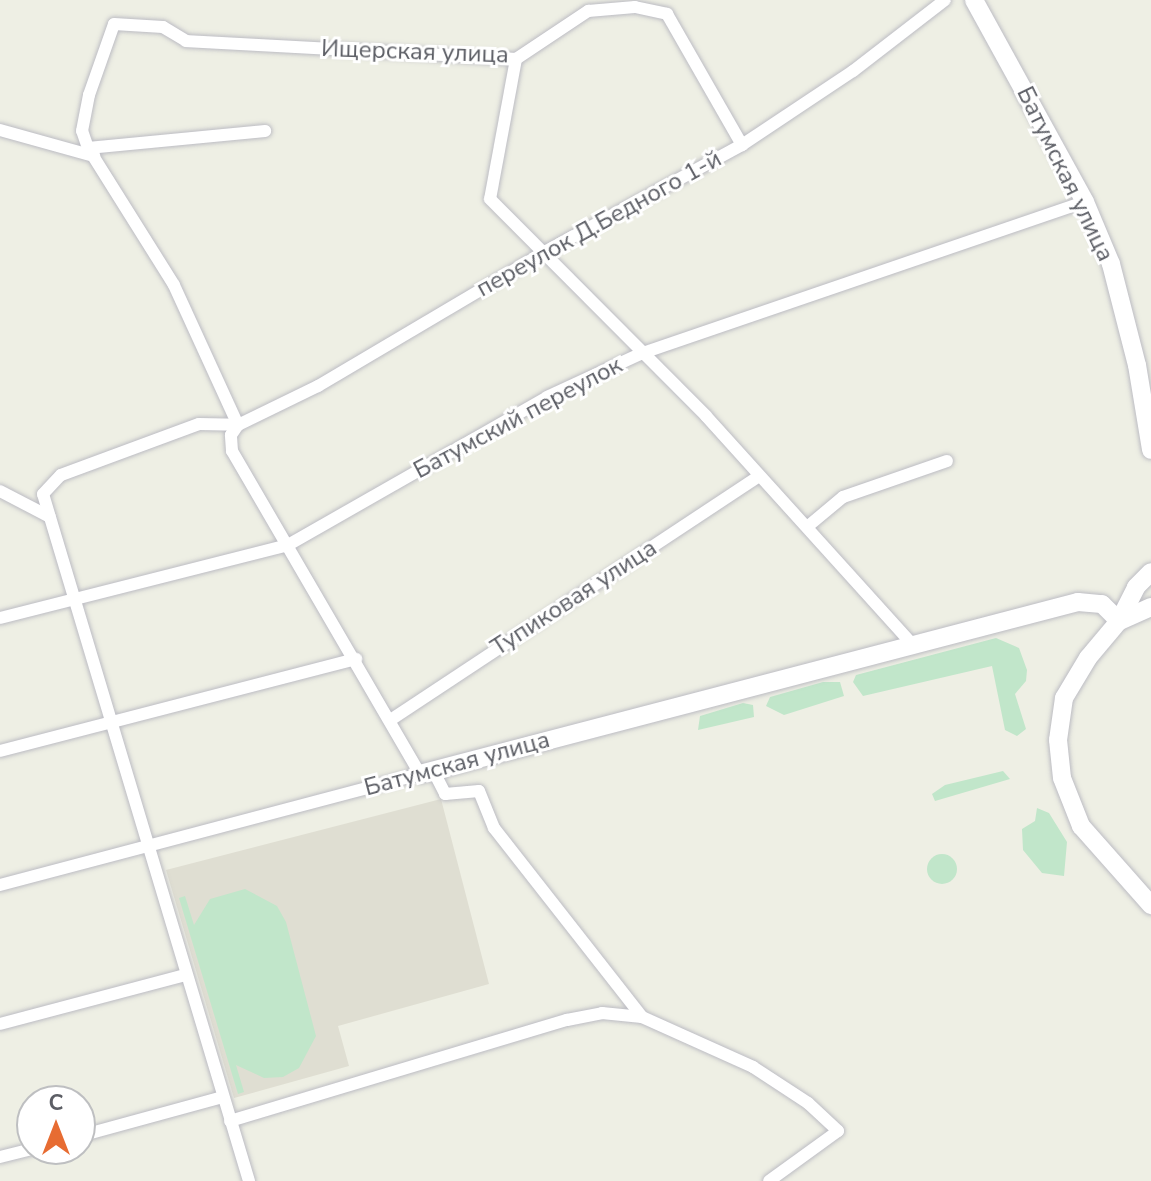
<!DOCTYPE html>
<html>
<head>
<meta charset="utf-8">
<style>
  body { margin:0 }
  #map { position:relative; width:1151px; height:1181px; overflow:hidden; background:#eeefe4; font-family:"Nunito Sans",sans-serif }
  div>[style] { position:absolute }
  [style*='--x'] { left:calc(var(--x)*1px); top:calc(var(--y)*1px); width:calc(var(--w)*1px); rotate:calc(var(--a)*1deg) }
  .education>* { inset:0; background:#dfded2 }
  .green>* { inset:0; background:#c1e6ca }
  .round { border-radius:50% }
  .roads { filter:drop-shadow(0 0 2px #bcbcc3) drop-shadow(0 0 2px #bcbcc3) }
  .street>* { height:12px; margin:-6px; padding:0 6px; transform-origin:6px; border-radius:6px; background:#fff }
  .secondary>* { height:18px; margin:-9px; padding:0 9px; transform-origin:9px; border-radius:9px; background:#fff }
  span { translate:-50% -50%; white-space:nowrap; text-align:center; line-height:1.15; -webkit-text-stroke:6px #fff; paint-order:stroke }
  .street-label { font-size:24px; color:#5c5e65 }
  .north { position:absolute; left:16px; top:1085px; width:80px; height:80px; box-sizing:border-box; background:#fff; border:2px solid #bebfc1; border-radius:50%; rotate:0deg; font-size:22px; font-weight:700; line-height:32px; text-align:center; color:#5c5e65 }
  .north::after { content:''; display:block; margin:auto; width:28px; height:36px; background:#e76c32; clip-path:polygon(50% 0,100% 100%,50% 72%,0 100%) }
</style>
</head>
<body>
<div id="map">
  <div class="education">
    <i style="clip-path:polygon(441px 799px,489px 984px,338px 1026px,349px 1066px,234px 1098px,166px 870px)"></i>
  </div>
  <div class="green">
    <i style="clip-path:polygon(996px 638px,1019px 648px,1027px 670px,1026px 681px,1015px 694px,1026px 729px,1017px 736px,1005px 730px,992px 666px,863px 696px,853px 682px,856px 675px)"></i>
    <i style="clip-path:polygon(823px 682px,840px 682px,844px 696px,784px 715px,766px 706px,770px 697px)"></i>
    <i style="clip-path:polygon(743px 703px,753px 705px,754px 717px,698px 730px,700px 716px)"></i>
    <i style="clip-path:polygon(1003px 771px,1010px 779px,935px 801px,932px 794px,945px 785px)"></i>
    <i style="clip-path:polygon(1037px 808px,1049px 813px,1067px 842px,1064px 876px,1042px 873px,1023px 850px,1022px 829px,1035px 821px)"></i>
    <i class="round" style="left:927px;top:854px;width:30px;height:30px"></i>
    <i style="clip-path:polygon(245px 889px,277px 906px,286px 922px,316px 1036px,299px 1068px,283px 1077px,264px 1078px,236px 1065px,244px 1092px,238px 1094px,179px 898px,185px 896px,194px 925px,210px 899px)"></i>
  </div>
  <div class="roads">
    <div class="street">
      <i style="--x:516;--y:59;--w:142;--a:100.5"></i>
      <i style="--x:490;--y:199;--w:306;--a:45.1"></i>
      <i style="--x:706;--y:416;--w:310;--a:47.9"></i>
      <i style="--x:0;--y:130;--w:98;--a:15.5"></i>
      <i style="--x:88;--y:148;--w:178;--a:-5.5"></i>
      <i style="--x:0;--y:491;--w:56;--a:27.5"></i>
      <i style="--x:807;--y:527;--w:47;--a:-39.8"></i>
      <i style="--x:843;--y:497;--w:110;--a:-19.1"></i>
      <i style="--x:0;--y:618;--w:297;--a:-14.2"></i>
      <i style="--x:288;--y:545;--w:298;--a:-29.7"></i>
      <i style="--x:547;--y:397;--w:102;--a:-24.8"></i>
      <i style="--x:640;--y:354;--w:470;--a:-18.9"></i>
      <i style="--x:392;--y:719;--w:438;--a:-33.5"></i>
      <i style="--x:0;--y:751;--w:368;--a:-14.5"></i>
      <i style="--x:433;--y:770;--w:27;--a:63"></i>
      <i style="--x:445;--y:794;--w:34;--a:-5"></i>
      <i style="--x:479;--y:791;--w:40;--a:68"></i>
      <i style="--x:494;--y:828;--w:240;--a:51.9"></i>
      <i style="--x:642;--y:1017;--w:122;--a:24.2"></i>
      <i style="--x:753;--y:1067;--w:66;--a:33.2"></i>
      <i style="--x:808;--y:1103;--w:41;--a:43"></i>
      <i style="--x:838;--y:1131;--w:85;--a:144.1"></i>
      <i style="--x:0;--y:885;--w:434;--a:-14.8"></i>
      <i style="--x:420;--y:774;--w:374;--a:-120.2"></i>
      <i style="--x:232;--y:451;--w:16;--a:-94"></i>
      <i style="--x:231;--y:435;--w:12;--a:-55"></i>
      <i style="--x:238;--y:425;--w:154;--a:-114.6"></i>
      <i style="--x:174;--y:285;--w:162;--a:-122.1"></i>
      <i style="--x:88;--y:148;--w:18;--a:-109"></i>
      <i style="--x:82;--y:131;--w:37;--a:-79"></i>
      <i style="--x:89;--y:95;--w:75;--a:-70.6"></i>
      <i style="--x:114;--y:24;--w:49;--a:3.5"></i>
      <i style="--x:163;--y:27;--w:27;--a:31"></i>
      <i style="--x:186;--y:41;--w:330;--a:3.1"></i>
      <i style="--x:516;--y:59;--w:87;--a:-33.7"></i>
      <i style="--x:588;--y:11;--w:47;--a:-4.9"></i>
      <i style="--x:635;--y:7;--w:33;--a:12"></i>
      <i style="--x:667;--y:14;--w:151;--a:60.2"></i>
      <i style="--x:0;--y:1024;--w:192;--a:-14.8"></i>
      <i style="--x:230;--y:1121;--w:352;--a:-16.7"></i>
      <i style="--x:567;--y:1020;--w:36;--a:-11"></i>
      <i style="--x:602;--y:1013;--w:40;--a:5.7"></i>
      <i style="--x:80;--y:1136;--w:148;--a:-15.3"></i>
      <i style="--x:0;--y:1157;--w:33;--a:-14"></i>
      <i style="--x:249;--y:1181;--w:717;--a:-106.69"></i>
      <i style="--x:43;--y:494;--w:26;--a:-47"></i>
      <i style="--x:61;--y:475;--w:147;--a:-20.3"></i>
      <i style="--x:199;--y:424;--w:39;--a:1"></i>
      <i style="--x:238;--y:425;--w:89;--a:-26"></i>
      <i style="--x:318;--y:386;--w:259;--a:-30.6"></i>
      <i style="--x:541;--y:254;--w:229;--a:-28.5"></i>
      <i style="--x:742;--y:145;--w:133;--a:-33.7"></i>
      <i style="--x:853;--y:71;--w:116;--a:-37.7"></i>
    </div>
    <div class="secondary">
      <i style="--x:974;--y:0;--w:230;--a:61.2"></i>
      <i style="--x:1085;--y:202;--w:67;--a:67.2"></i>
      <i style="--x:1111;--y:264;--w:104;--a:75.6"></i>
      <i style="--x:1137;--y:365;--w:86;--a:80.6"></i>
      <i style="--x:1151;--y:607;--w:35;--a:156"></i>
      <i style="--x:1119;--y:621;--w:48;--a:130"></i>
      <i style="--x:1088;--y:658;--w:47;--a:121"></i>
      <i style="--x:1064;--y:698;--w:42;--a:98.1"></i>
      <i style="--x:1058;--y:740;--w:38;--a:84"></i>
      <i style="--x:1062;--y:778;--w:52;--a:68.4"></i>
      <i style="--x:1081;--y:826;--w:106;--a:48.5"></i>
      <i style="--x:1119;--y:621;--w:38;--a:-63"></i>
      <i style="--x:1136;--y:587;--w:21;--a:-45"></i>
      <i style="--x:420;--y:774;--w:680;--a:-14.65"></i>
      <i style="--x:1078;--y:602;--w:24;--a:5"></i>
      <i style="--x:1102;--y:604;--w:24;--a:45"></i>
    </div>
  </div>
  <div class="street-label">
    <span style="left:415px;top:52px;rotate:2deg">Ищерская улица</span>
    <span style="left:1065px;top:174px;rotate:64deg">Батумская улица</span>
    <span style="left:599px;top:224px;rotate:-29deg">переулок Д.Бедного 1-й</span>
    <span style="left:518px;top:418px;rotate:-28deg">Батумский переулок</span>
    <span style="left:574px;top:598px;rotate:-33deg">Тупиковая улица</span>
    <span style="left:457px;top:764px;rotate:-15deg">Батумская улица</span>
  </div>
  <div class="north">С</div>
</div>
</body>
</html>
